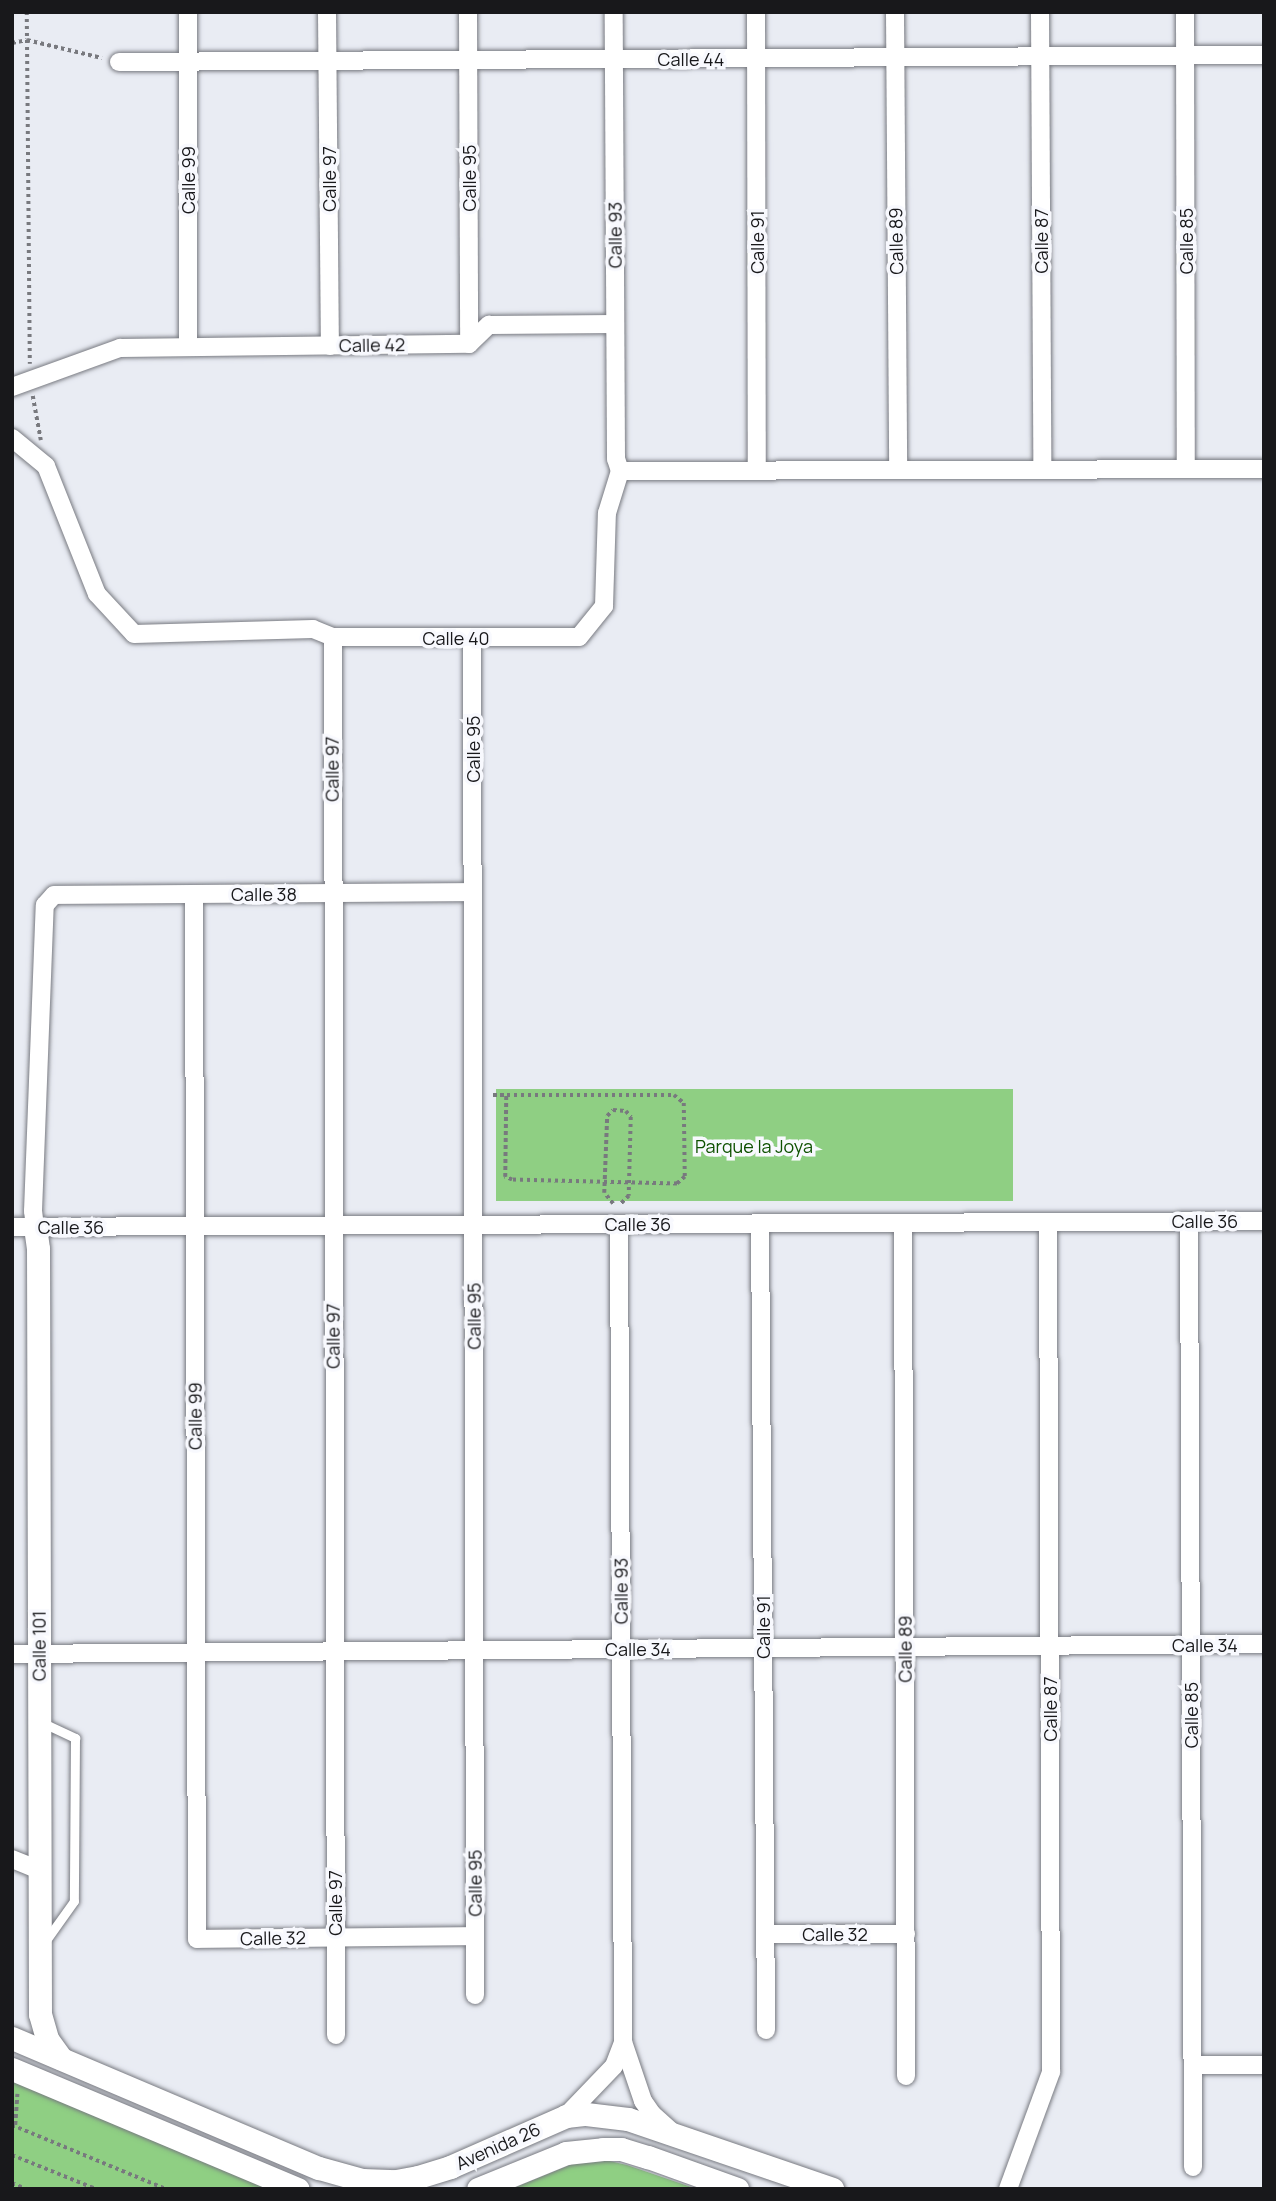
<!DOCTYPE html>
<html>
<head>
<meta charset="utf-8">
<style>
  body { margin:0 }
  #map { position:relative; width:1276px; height:2201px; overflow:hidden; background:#e9ecf3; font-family:Manrope,sans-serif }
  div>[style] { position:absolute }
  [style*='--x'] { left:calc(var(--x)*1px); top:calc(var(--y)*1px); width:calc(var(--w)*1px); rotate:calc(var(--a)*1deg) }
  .green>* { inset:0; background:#8fcf83; transform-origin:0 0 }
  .path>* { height:3.5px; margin-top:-1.75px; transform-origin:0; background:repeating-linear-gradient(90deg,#78797e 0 3.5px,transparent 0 7px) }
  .roads { filter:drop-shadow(0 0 2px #787a81) drop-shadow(0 0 2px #787a81) }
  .service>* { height:9px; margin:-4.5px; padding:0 4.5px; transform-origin:4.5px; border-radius:4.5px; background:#fff }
  .minor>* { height:18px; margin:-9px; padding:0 9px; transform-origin:9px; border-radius:9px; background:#fff }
  .tertiary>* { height:23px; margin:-11.5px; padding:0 11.5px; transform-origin:11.5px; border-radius:11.5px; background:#fff }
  span { translate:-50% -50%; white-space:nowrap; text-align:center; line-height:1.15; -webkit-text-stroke:7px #f8f9fe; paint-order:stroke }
  .street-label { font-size:18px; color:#18181b }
  .park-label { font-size:18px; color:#0e5100 }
  .frame { position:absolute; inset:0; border:14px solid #18181b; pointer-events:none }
</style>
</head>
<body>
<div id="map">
  <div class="green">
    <i style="left:1013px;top:1089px;width:112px;height:517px;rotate:90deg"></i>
    <i style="clip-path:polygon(12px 2080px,272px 2189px,12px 2189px)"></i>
    <i style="clip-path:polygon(601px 2159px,627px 2165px,697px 2189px,511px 2189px,577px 2162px)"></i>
  </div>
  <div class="path">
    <i style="--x:27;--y:12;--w:352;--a:89.5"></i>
    <i style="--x:12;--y:43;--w:15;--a:-11"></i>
    <i style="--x:27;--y:40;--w:77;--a:13.5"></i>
    <i style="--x:33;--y:396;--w:45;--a:79.7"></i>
    <i style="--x:493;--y:1095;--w:181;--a:0"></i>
    <i style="--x:674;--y:1095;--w:13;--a:39"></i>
    <i style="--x:684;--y:1103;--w:74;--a:89.2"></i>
    <i style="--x:685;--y:1177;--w:11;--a:139"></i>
    <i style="--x:677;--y:1184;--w:165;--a:-178.6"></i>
    <i style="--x:512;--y:1180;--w:8;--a:-157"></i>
    <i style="--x:505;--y:1177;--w:82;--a:-89.3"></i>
    <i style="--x:613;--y:1204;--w:14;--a:-129"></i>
    <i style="--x:604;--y:1193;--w:77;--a:-87.8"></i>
    <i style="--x:607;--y:1116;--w:8;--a:-45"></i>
    <i style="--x:613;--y:1110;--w:13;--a:4"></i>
    <i style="--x:626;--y:1111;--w:8;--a:50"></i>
    <i style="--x:631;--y:1117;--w:79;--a:91.5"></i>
    <i style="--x:629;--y:1196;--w:11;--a:135"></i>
    <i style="--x:12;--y:2125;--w:167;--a:22.6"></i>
    <i style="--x:15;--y:2125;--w:31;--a:-86"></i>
    <i style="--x:12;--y:2155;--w:91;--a:22"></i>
    <i style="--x:12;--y:2183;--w:15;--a:23"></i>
  </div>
  <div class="roads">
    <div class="service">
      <i style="--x:41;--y:1722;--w:38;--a:25"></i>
      <i style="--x:75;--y:1738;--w:163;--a:90.4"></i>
      <i style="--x:74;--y:1901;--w:52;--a:125.5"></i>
    </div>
    <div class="minor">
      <i style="--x:327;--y:12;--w:334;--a:89.5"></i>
      <i style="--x:468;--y:12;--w:332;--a:89.8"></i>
      <i style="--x:756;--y:12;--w:459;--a:89.9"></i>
      <i style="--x:895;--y:12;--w:458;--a:89.6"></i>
      <i style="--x:1040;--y:12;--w:458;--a:89.7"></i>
      <i style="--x:1185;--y:12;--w:457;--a:89.9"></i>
      <i style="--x:119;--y:62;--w:1145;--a:-0.35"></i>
      <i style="--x:188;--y:347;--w:335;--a:-90"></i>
      <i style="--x:12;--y:387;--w:115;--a:-19.9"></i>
      <i style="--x:120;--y:348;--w:349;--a:-0.7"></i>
      <i style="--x:469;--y:344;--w:28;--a:-44"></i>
      <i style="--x:489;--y:325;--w:126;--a:-0.5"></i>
      <i style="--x:12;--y:438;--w:44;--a:39.5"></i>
      <i style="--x:46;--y:466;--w:138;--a:68.3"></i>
      <i style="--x:97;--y:594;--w:54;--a:47.2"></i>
      <i style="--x:134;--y:634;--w:179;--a:-1.6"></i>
      <i style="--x:313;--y:629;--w:22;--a:22"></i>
      <i style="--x:333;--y:637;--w:246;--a:0"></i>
      <i style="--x:579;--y:637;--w:40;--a:-51"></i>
      <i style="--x:604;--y:606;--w:93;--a:-88.2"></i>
      <i style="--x:607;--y:513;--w:44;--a:-72.8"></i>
      <i style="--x:620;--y:471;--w:13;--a:-108"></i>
      <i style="--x:616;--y:459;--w:447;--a:-90.3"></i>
      <i style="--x:620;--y:471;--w:644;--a:-0.18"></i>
      <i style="--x:333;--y:637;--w:1398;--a:89.88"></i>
      <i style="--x:472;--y:638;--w:1357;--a:89.87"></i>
      <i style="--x:194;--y:894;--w:1045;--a:89.84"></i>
      <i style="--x:197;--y:1939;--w:278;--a:-0.6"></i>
      <i style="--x:1189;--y:1221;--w:946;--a:89.76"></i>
      <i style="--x:760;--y:1223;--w:807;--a:89.57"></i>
      <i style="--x:903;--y:1223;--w:853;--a:89.8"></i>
      <i style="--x:619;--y:1224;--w:818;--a:89.72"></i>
      <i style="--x:623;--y:2042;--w:62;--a:71.3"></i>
      <i style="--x:643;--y:2101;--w:16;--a:55"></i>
      <i style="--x:652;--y:2114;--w:24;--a:42"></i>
      <i style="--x:12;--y:1227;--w:1252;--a:-0.27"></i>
      <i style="--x:35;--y:1227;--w:16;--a:-97"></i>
      <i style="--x:33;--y:1211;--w:306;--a:-87.8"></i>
      <i style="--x:45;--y:905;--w:13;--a:-48"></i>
      <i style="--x:54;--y:895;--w:419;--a:-0.4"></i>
      <i style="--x:12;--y:1654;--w:1252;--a:-0.46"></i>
      <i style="--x:12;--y:1859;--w:29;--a:22"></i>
      <i style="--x:765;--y:1934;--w:141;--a:0"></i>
      <i style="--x:1193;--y:2065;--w:71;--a:0"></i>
      <i style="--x:566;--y:2116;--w:69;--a:-46.2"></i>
      <i style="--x:614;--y:2066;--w:26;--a:-69"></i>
      <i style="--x:1008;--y:2189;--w:125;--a:-69.8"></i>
      <i style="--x:1051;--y:2072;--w:850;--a:-90.2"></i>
    </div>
    <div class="tertiary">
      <i style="--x:35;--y:1227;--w:22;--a:82"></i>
      <i style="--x:38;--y:1249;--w:765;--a:89.85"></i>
      <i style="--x:40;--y:2014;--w:26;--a:74"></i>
      <i style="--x:47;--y:2039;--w:24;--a:54"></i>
      <i style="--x:12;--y:2038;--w:333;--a:23"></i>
      <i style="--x:319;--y:2168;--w:45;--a:15.6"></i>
      <i style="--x:362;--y:2180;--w:34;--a:2"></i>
      <i style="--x:396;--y:2181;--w:22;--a:-10"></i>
      <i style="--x:418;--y:2177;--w:34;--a:-17"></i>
      <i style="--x:450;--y:2167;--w:127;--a:-23.7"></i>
      <i style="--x:566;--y:2116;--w:20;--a:-6"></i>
      <i style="--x:586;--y:2114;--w:42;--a:6.8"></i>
      <i style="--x:628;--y:2119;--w:216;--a:18.9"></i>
      <i style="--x:12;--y:2069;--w:310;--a:22.8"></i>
      <i style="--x:478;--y:2189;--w:95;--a:-22.2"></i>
      <i style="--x:566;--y:2153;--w:37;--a:-6"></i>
      <i style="--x:603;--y:2149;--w:18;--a:0"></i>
      <i style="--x:621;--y:2149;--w:28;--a:17"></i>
      <i style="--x:648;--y:2157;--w:95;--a:19.8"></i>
    </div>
  </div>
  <div class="street-label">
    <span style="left:691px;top:59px">Calle 44</span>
    <span style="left:469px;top:178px;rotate:-90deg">Calle 95</span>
    <span style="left:329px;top:179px;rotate:-90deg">Calle 97</span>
    <span style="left:188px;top:180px;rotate:-90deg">Calle 99</span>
    <span style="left:615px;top:235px;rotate:-90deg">Calle 93</span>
    <span style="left:896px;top:241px;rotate:-91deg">Calle 89</span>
    <span style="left:1041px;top:241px;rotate:-90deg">Calle 87</span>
    <span style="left:1186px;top:241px;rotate:-90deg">Calle 85</span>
    <span style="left:757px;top:242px;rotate:-90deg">Calle 91</span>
    <span style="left:372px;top:345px;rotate:-1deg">Calle 42</span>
    <span style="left:456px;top:638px">Calle 40</span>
    <span style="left:473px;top:749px;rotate:-90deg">Calle 95</span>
    <span style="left:332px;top:769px;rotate:-90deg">Calle 97</span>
    <span style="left:264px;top:894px">Calle 38</span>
    <span style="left:1205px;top:1221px">Calle 36</span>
    <span style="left:638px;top:1224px">Calle 36</span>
    <span style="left:71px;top:1227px">Calle 36</span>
    <span style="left:474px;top:1316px;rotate:-90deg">Calle 95</span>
    <span style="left:333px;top:1336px;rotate:-90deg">Calle 97</span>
    <span style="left:195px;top:1416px;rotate:-90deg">Calle 99</span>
    <span style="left:621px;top:1591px;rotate:-90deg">Calle 93</span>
    <span style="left:763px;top:1627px;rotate:-90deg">Calle 91</span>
    <span style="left:1205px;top:1645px">Calle 34</span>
    <span style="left:39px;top:1646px;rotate:-90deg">Calle 101</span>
    <span style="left:638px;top:1649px">Calle 34</span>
    <span style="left:905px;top:1649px;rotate:-90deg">Calle 89</span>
    <span style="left:1050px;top:1709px;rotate:-90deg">Calle 87</span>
    <span style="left:1191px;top:1715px;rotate:-90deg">Calle 85</span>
    <span style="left:475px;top:1883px;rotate:-90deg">Calle 95</span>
    <span style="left:335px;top:1903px;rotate:-90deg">Calle 97</span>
    <span style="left:835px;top:1934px">Calle 32</span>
    <span style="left:273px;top:1938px;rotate:-1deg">Calle 32</span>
    <span style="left:498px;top:2146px;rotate:-24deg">Avenida 26</span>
  </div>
  <div class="park-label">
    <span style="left:754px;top:1146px">Parque la Joya</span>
  </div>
  <div class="frame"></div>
</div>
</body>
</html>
